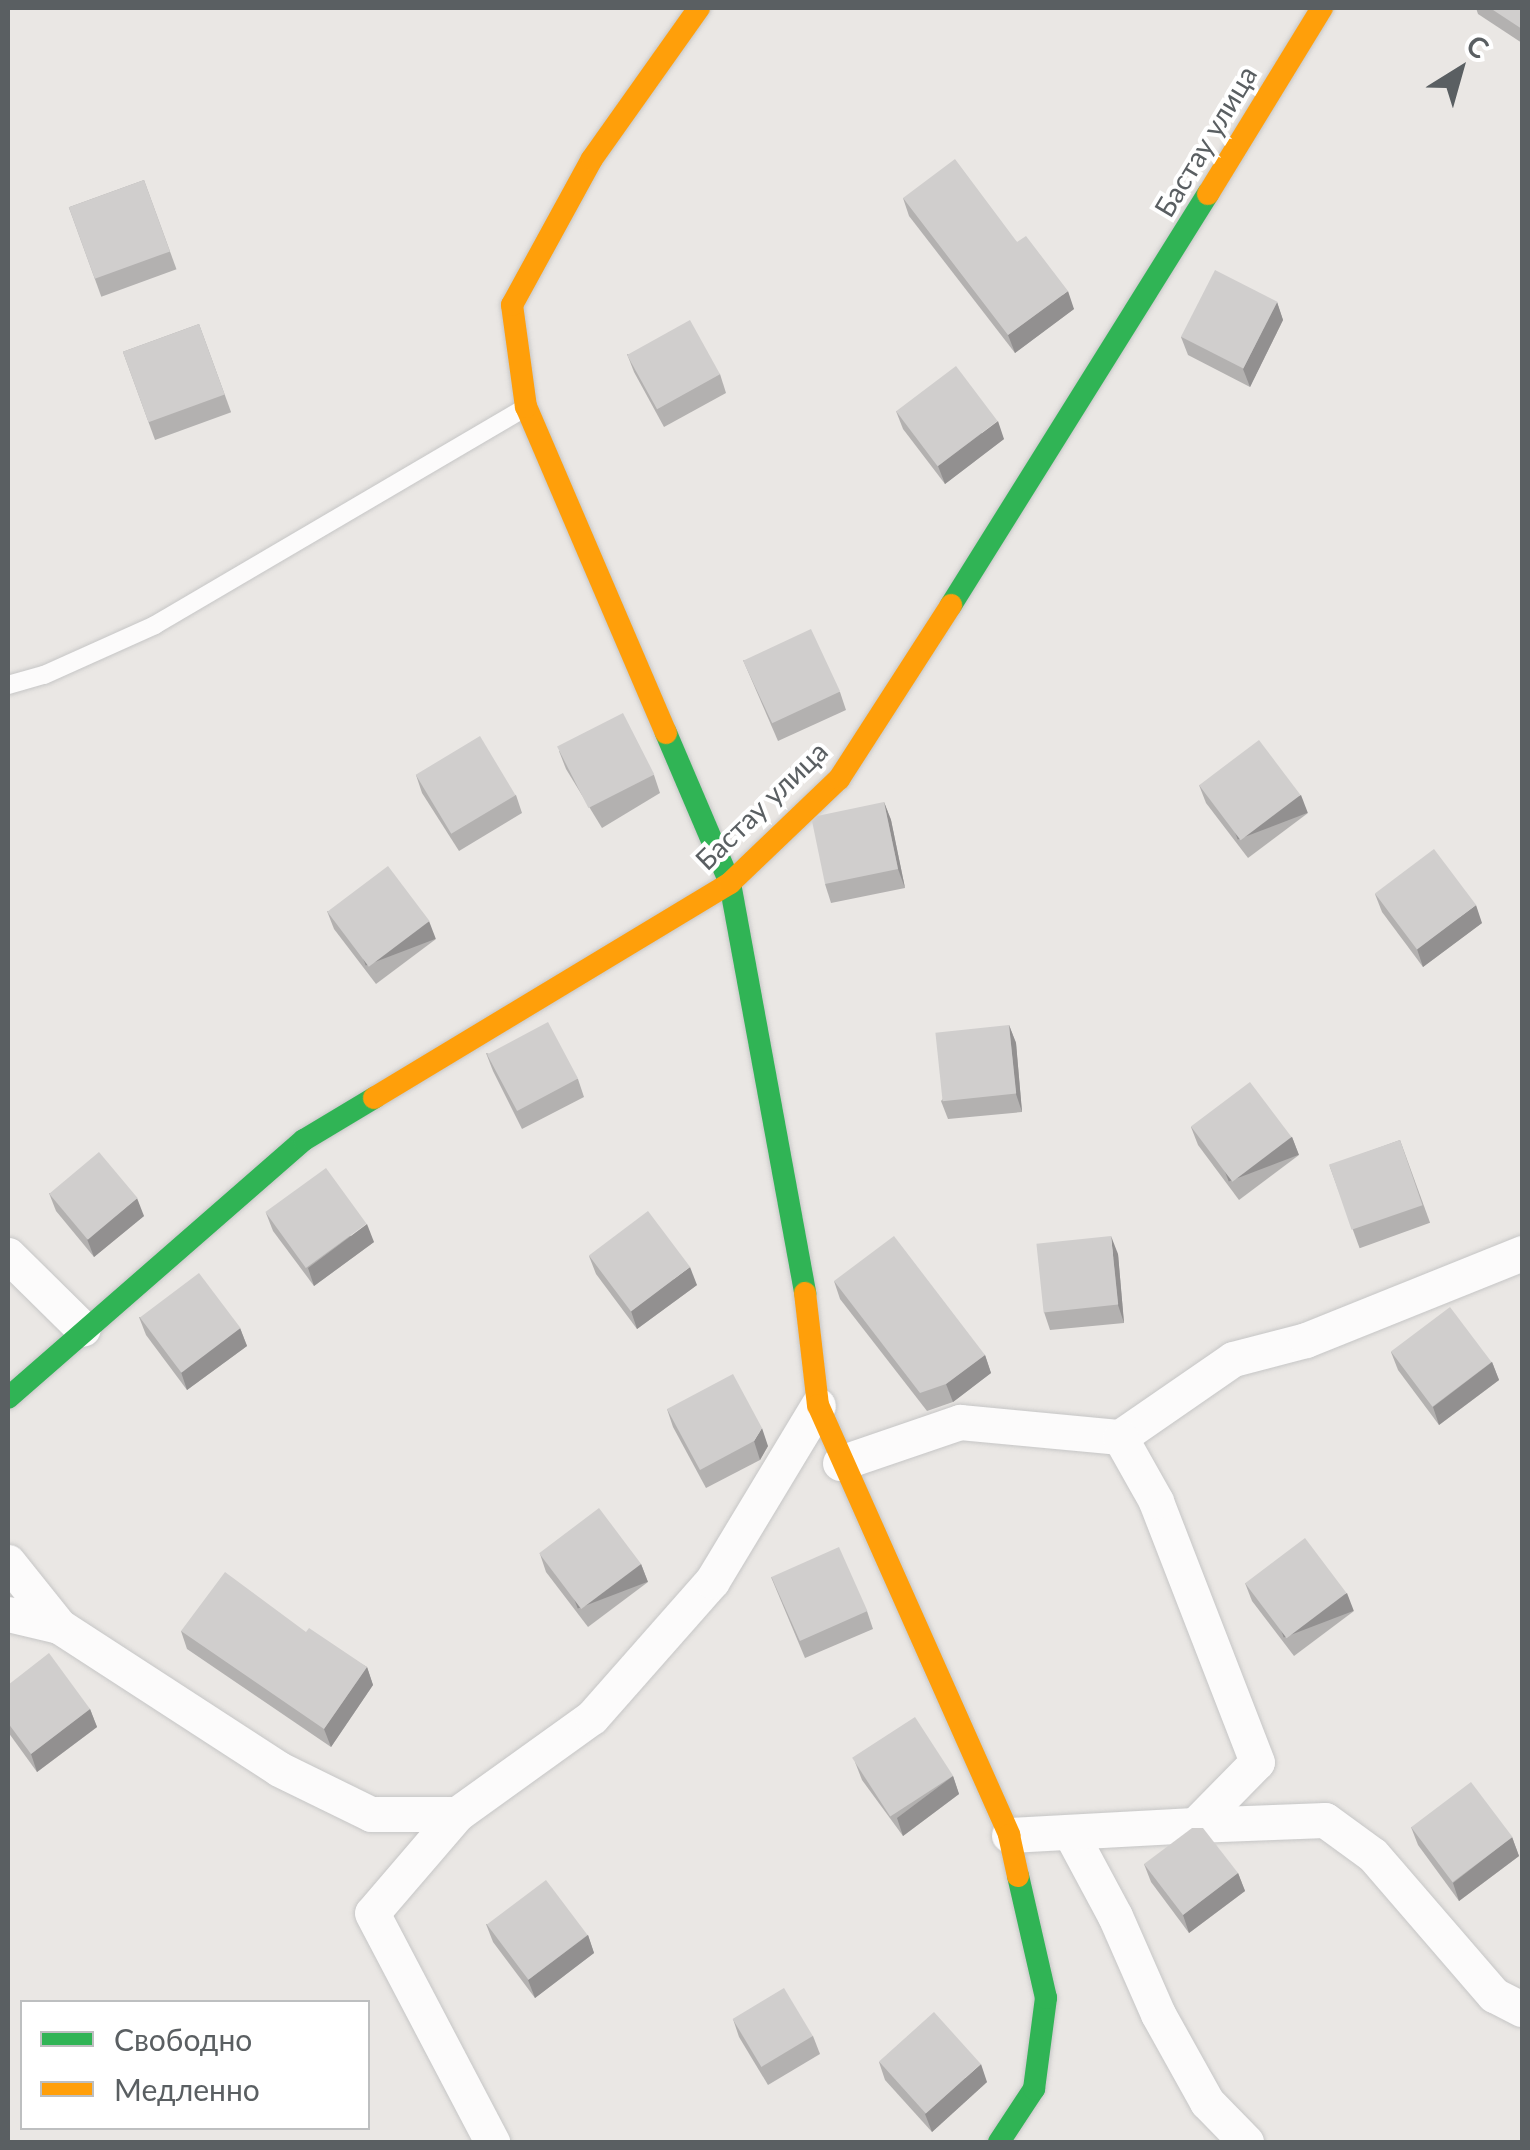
<!DOCTYPE html>
<html>
<head>
<meta charset="utf-8">
<style>
  body { margin:0 }
  #map { position:relative; width:1530px; height:2150px; overflow:hidden; background:#eae7e4; font-family:Lato,sans-serif }
  div>[style] { position:absolute }
  [style*='--x'] { left:calc(var(--x)*1px); top:calc(var(--y)*1px); width:calc(var(--w)*1px); rotate:calc(var(--a)*1deg) }
  .roads { filter:drop-shadow(0 0 2px #c6c6c6) drop-shadow(0 0 2px #c6c6c6) }
  .lane>* { height:18px; margin:-9px; padding:0 9px; transform-origin:9px; border-radius:9px; background:#fcfbfb }
  .street>* { height:35px; margin:-17.5px; padding:0 17.5px; transform-origin:17.5px; border-radius:17.5px; background:#fcfbfb }
  .fast>* { height:22px; margin:-11px; padding:0 11px; transform-origin:11px; border-radius:11px; background:#30b455 }
  .slow>* { height:22px; margin:-11px; padding:0 11px; transform-origin:11px; border-radius:11px; background:#ff9f0a }
  .wall>* { inset:0; background:#b3b1b0; transform-origin:0 0 }
  .shaded-wall>* { inset:0; background:#929090; transform-origin:0 0 }
  .building>* { inset:0; background:#d0cecd; transform-origin:0 0 }
  span { translate:-50% -50%; white-space:nowrap; text-align:center; line-height:1.15; -webkit-text-stroke:8px #fff; paint-order:stroke }
  .street-label { font-size:28px; color:#5a5f62 }
  .frame { position:absolute; inset:0; border:10px solid #5a5f62; pointer-events:none }
  .legend { position:absolute; left:20px; top:2000px; width:350px; height:130px; box-sizing:border-box; background:#fff; border:2px solid #bdbfc0; margin:0; padding:12px 18px; list-style:none; font-size:30px; color:#5a5f62 }
  .legend li { display:flex; align-items:center; gap:20px; height:50px }
  .legend b { width:50px; border:2px solid #bdbfc0 }
  .north { position:absolute; left:1410px; top:20px; width:100px; height:100px; -webkit-text-stroke:8px #fff; paint-order:stroke; rotate:37deg; font-size:28px; font-weight:700; line-height:40px; text-align:center; color:#5a5f62 }
  .north::after { content:''; display:block; margin:auto; width:35px; height:45px; background:#5a5f62; clip-path:polygon(50% 0,100% 100%,50% 72%,0 100%) }
</style>
</head>
<body>
<div id="map">
  <div class="roads">
    <div class="lane">
      <i style="--x:8;--y:685;--w:37;--a:-16"></i>
      <i style="--x:44;--y:675;--w:122;--a:-24.2"></i>
      <i style="--x:155;--y:625;--w:429;--a:-30.4"></i>
    </div>
    <div class="street">
      <i style="--x:8;--y:1255;--w:105;--a:44.6"></i>
      <i style="--x:840;--y:1463;--w:127;--a:-18.9"></i>
      <i style="--x:960;--y:1422;--w:161;--a:5.4"></i>
      <i style="--x:1120;--y:1437;--w:137;--a:-34.6"></i>
      <i style="--x:1233;--y:1359;--w:75;--a:-14.6"></i>
      <i style="--x:1306;--y:1340;--w:233;--a:-21.9"></i>
      <i style="--x:8;--y:1562;--w:82;--a:51.4"></i>
      <i style="--x:59;--y:1626;--w:262;--a:33"></i>
      <i style="--x:279;--y:1769;--w:102;--a:26.1"></i>
      <i style="--x:371;--y:1814;--w:86;--a:0"></i>
      <i style="--x:457;--y:1814;--w:166;--a:-35.7"></i>
      <i style="--x:592;--y:1717;--w:181;--a:-48.6"></i>
      <i style="--x:712;--y:1581;--w:205;--a:-58.9"></i>
      <i style="--x:8;--y:1614;--w:52;--a:13.2"></i>
      <i style="--x:457;--y:1814;--w:130;--a:130.6"></i>
      <i style="--x:372;--y:1913;--w:259;--a:62.3"></i>
      <i style="--x:1195;--y:1825;--w:130;--a:-2.2"></i>
      <i style="--x:1325;--y:1820;--w:59;--a:36.1"></i>
      <i style="--x:1373;--y:1855;--w:185;--a:49.2"></i>
      <i style="--x:1494;--y:1995;--w:31;--a:27"></i>
      <i style="--x:1071;--y:1834;--w:93;--a:61.8"></i>
      <i style="--x:1115;--y:1916;--w:107;--a:66.3"></i>
      <i style="--x:1158;--y:2014;--w:101;--a:60.9"></i>
      <i style="--x:1207;--y:2102;--w:56;--a:45.7"></i>
      <i style="--x:1009;--y:1835;--w:186;--a:-3.1"></i>
      <i style="--x:1195;--y:1825;--w:88;--a:-45.5"></i>
      <i style="--x:1257;--y:1762;--w:280;--a:-111.2"></i>
      <i style="--x:1156;--y:1501;--w:73;--a:-119.4"></i>
    </div>
    <div class="fast">
      <i style="--x:951;--y:605;--w:485;--a:-58"></i>
      <i style="--x:666;--y:733;--w:163;--a:66.9"></i>
      <i style="--x:730;--y:883;--w:417;--a:79.6"></i>
      <i style="--x:8;--y:1398;--w:393;--a:-41.1"></i>
      <i style="--x:304;--y:1140;--w:82;--a:-31"></i>
      <i style="--x:999;--y:2142;--w:64;--a:-56.6"></i>
      <i style="--x:1034;--y:2089;--w:92;--a:-82.5"></i>
      <i style="--x:1046;--y:1998;--w:125;--a:-102.9"></i>
    </div>
    <div class="slow">
      <i style="--x:1208;--y:194;--w:218;--a:-58.5"></i>
      <i style="--x:666;--y:733;--w:355;--a:-113.2"></i>
      <i style="--x:526;--y:407;--w:103;--a:-97.8"></i>
      <i style="--x:512;--y:305;--w:166;--a:-61.3"></i>
      <i style="--x:592;--y:159;--w:185;--a:-54.7"></i>
      <i style="--x:374;--y:1098;--w:416;--a:-31.1"></i>
      <i style="--x:730;--y:883;--w:151;--a:-43.7"></i>
      <i style="--x:839;--y:779;--w:207;--a:-57.2"></i>
      <i style="--x:805;--y:1293;--w:113;--a:83.4"></i>
      <i style="--x:818;--y:1405;--w:471;--a:66"></i>
      <i style="--x:1009;--y:1835;--w:42;--a:77.6"></i>
    </div>
  </div>
  <div class="wall">
    <i style="clip-path:polygon(1476px 8px,1522px 8px,1522px 43px,1478px 14px)"></i>
    <i style="left:144px;top:180px;width:95px;height:80px;rotate:70deg"></i>
    <i style="clip-path:polygon(903px 198px,1017px 242px,1074px 309px,1015px 353px,909px 216px)"></i>
    <i style="clip-path:polygon(1277px 302px,1283px 320px,1250px 387px,1188px 355px,1181px 337px)"></i>
    <i style="left:199px;top:324px;width:94px;height:81px;rotate:70deg"></i>
    <i style="clip-path:polygon(627px 354px,720px 374px,726px 393px,664px 427px,634px 372px)"></i>
    <i style="clip-path:polygon(896px 411px,1004px 439px,945px 484px,903px 429px)"></i>
    <i style="clip-path:polygon(743px 660px,840px 692px,846px 710px,778px 741px)"></i>
    <i style="clip-path:polygon(559px 751px,654px 775px,660px 793px,602px 828px,566px 769px)"></i>
    <i style="clip-path:polygon(416px 775px,516px 795px,522px 813px,459px 851px,422px 793px)"></i>
    <i style="clip-path:polygon(1199px 785px,1308px 813px,1248px 858px,1206px 803px)"></i>
    <i style="clip-path:polygon(884px 802px,891px 820px,905px 888px,831px 903px,825px 884px)"></i>
    <i style="clip-path:polygon(1375px 894px,1482px 923px,1423px 967px,1382px 912px)"></i>
    <i style="clip-path:polygon(327px 911px,436px 939px,376px 984px,334px 929px)"></i>
    <i style="clip-path:polygon(1009px 1025px,1016px 1043px,1022px 1112px,948px 1119px,941px 1101px)"></i>
    <i style="clip-path:polygon(486px 1053px,578px 1079px,584px 1097px,522px 1129px,493px 1071px)"></i>
    <i style="clip-path:polygon(1191px 1127px,1292px 1137px,1299px 1155px,1239px 1200px,1198px 1145px)"></i>
    <i style="left:1400px;top:1140px;width:88px;height:75px;rotate:70deg"></i>
    <i style="clip-path:polygon(49px 1193px,144px 1216px,94px 1257px,56px 1211px)"></i>
    <i style="clip-path:polygon(266px 1213px,374px 1242px,314px 1286px,273px 1231px)"></i>
    <i style="clip-path:polygon(1118px 1254px,1124px 1323px,1050px 1330px,1044px 1312px)"></i>
    <i style="clip-path:polygon(589px 1256px,697px 1285px,637px 1329px,596px 1274px)"></i>
    <i style="clip-path:polygon(834px 1281px,985px 1355px,991px 1373px,953px 1402px,927px 1411px,840px 1299px)"></i>
    <i style="clip-path:polygon(139px 1317px,240px 1328px,247px 1346px,187px 1390px,146px 1335px)"></i>
    <i style="clip-path:polygon(1391px 1352px,1492px 1362px,1499px 1380px,1439px 1425px,1398px 1370px)"></i>
    <i style="clip-path:polygon(667px 1409px,768px 1446px,760px 1460px,706px 1488px,673px 1427px)"></i>
    <i style="clip-path:polygon(540px 1554px,641px 1564px,648px 1582px,588px 1627px,546px 1572px)"></i>
    <i style="clip-path:polygon(771px 1577px,867px 1611px,873px 1629px,805px 1658px)"></i>
    <i style="clip-path:polygon(1245px 1583px,1354px 1611px,1294px 1656px,1252px 1601px)"></i>
    <i style="clip-path:polygon(181px 1631px,306px 1632px,367px 1667px,373px 1685px,331px 1747px,187px 1649px)"></i>
    <i style="clip-path:polygon(8px 1685px,90px 1709px,97px 1727px,37px 1772px,8px 1732px)"></i>
    <i style="clip-path:polygon(855px 1762px,953px 1776px,959px 1794px,903px 1836px,862px 1780px)"></i>
    <i style="clip-path:polygon(1411px 1827px,1512px 1837px,1519px 1856px,1459px 1901px,1418px 1845px)"></i>
    <i style="clip-path:polygon(1144px 1864px,1238px 1873px,1245px 1891px,1189px 1933px,1151px 1882px)"></i>
    <i style="clip-path:polygon(486px 1924px,588px 1935px,594px 1953px,535px 1998px,493px 1942px)"></i>
    <i style="clip-path:polygon(733px 2019px,813px 2036px,820px 2054px,768px 2085px,739px 2037px)"></i>
    <i style="clip-path:polygon(879px 2062px,987px 2082px,932px 2132px,885px 2080px)"></i>
  </div>
  <div class="shaded-wall">
    <i style="clip-path:polygon(1068px 291px,1074px 309px,1015px 353px,1008px 335px)"></i>
    <i style="clip-path:polygon(1277px 302px,1283px 320px,1250px 387px,1243px 369px)"></i>
    <i style="clip-path:polygon(998px 421px,1004px 439px,945px 484px,938px 466px)"></i>
    <i style="left:1301px;top:795px;width:19px;height:75px;rotate:69deg"></i>
    <i style="clip-path:polygon(884px 802px,891px 820px,905px 888px,898px 869px)"></i>
    <i style="clip-path:polygon(1476px 905px,1482px 923px,1423px 967px,1417px 949px)"></i>
    <i style="left:429px;top:921px;width:19px;height:75px;rotate:69deg"></i>
    <i style="clip-path:polygon(1009px 1025px,1016px 1043px,1022px 1112px,1016px 1094px)"></i>
    <i style="left:1292px;top:1137px;width:19px;height:75px;rotate:69deg"></i>
    <i style="clip-path:polygon(137px 1198px,144px 1216px,94px 1257px,87px 1239px)"></i>
    <i style="clip-path:polygon(367px 1224px,374px 1242px,314px 1286px,308px 1268px)"></i>
    <i style="clip-path:polygon(1111px 1236px,1118px 1254px,1124px 1323px,1118px 1305px)"></i>
    <i style="clip-path:polygon(690px 1267px,697px 1285px,637px 1329px,631px 1311px)"></i>
    <i style="clip-path:polygon(240px 1328px,247px 1346px,187px 1390px,181px 1372px)"></i>
    <i style="clip-path:polygon(985px 1355px,991px 1373px,953px 1402px,946px 1384px)"></i>
    <i style="clip-path:polygon(1492px 1362px,1499px 1380px,1439px 1425px,1433px 1407px)"></i>
    <i style="clip-path:polygon(762px 1428px,768px 1446px,760px 1460px,754px 1441px)"></i>
    <i style="left:641px;top:1564px;width:19px;height:75px;rotate:69deg"></i>
    <i style="left:1347px;top:1593px;width:19px;height:75px;rotate:69deg"></i>
    <i style="clip-path:polygon(367px 1667px,373px 1685px,331px 1747px,324px 1729px)"></i>
    <i style="clip-path:polygon(90px 1709px,97px 1727px,37px 1772px,31px 1754px)"></i>
    <i style="clip-path:polygon(953px 1776px,959px 1794px,903px 1836px,897px 1818px)"></i>
    <i style="clip-path:polygon(1512px 1837px,1519px 1856px,1459px 1901px,1453px 1883px)"></i>
    <i style="clip-path:polygon(1238px 1873px,1245px 1891px,1189px 1933px,1183px 1915px)"></i>
    <i style="clip-path:polygon(588px 1935px,594px 1953px,535px 1998px,528px 1980px)"></i>
    <i style="clip-path:polygon(981px 2064px,987px 2082px,932px 2132px,925px 2114px)"></i>
  </div>
  <div class="building">
    <i style="clip-path:polygon(1490px 8px,1522px 8px,1522px 29px)"></i>
    <i style="clip-path:polygon(955px 159px,1017px 242px,1026px 236px,1068px 291px,1008px 335px,903px 198px)"></i>
    <i style="left:144px;top:180px;width:76px;height:80px;rotate:70deg"></i>
    <i style="left:1215px;top:270px;width:70px;height:75px;rotate:27deg"></i>
    <i style="left:690px;top:320px;width:62px;height:72px;rotate:61deg"></i>
    <i style="left:199px;top:324px;width:75px;height:81px;rotate:70deg"></i>
    <i style="left:956px;top:366px;width:69px;height:75px;rotate:53deg"></i>
    <i style="left:811px;top:629px;width:69px;height:75px;rotate:65deg"></i>
    <i style="left:623px;top:713px;width:69px;height:74px;rotate:63deg"></i>
    <i style="left:480px;top:736px;width:69px;height:75px;rotate:59deg"></i>
    <i style="left:1259px;top:740px;width:69px;height:75px;rotate:53deg"></i>
    <i style="clip-path:polygon(884px 802px,898px 869px,825px 884px,812px 821px,817px 816px)"></i>
    <i style="left:1434px;top:849px;width:70px;height:74px;rotate:53deg"></i>
    <i style="left:388px;top:866px;width:69px;height:76px;rotate:53deg"></i>
    <i style="left:548px;top:1022px;width:64px;height:69px;rotate:62deg"></i>
    <i style="left:1009px;top:1025px;width:69px;height:74px;rotate:84deg"></i>
    <i style="left:1250px;top:1082px;width:69px;height:74px;rotate:53deg"></i>
    <i style="left:1400px;top:1140px;width:69px;height:75px;rotate:71deg"></i>
    <i style="left:99px;top:1152px;width:60px;height:65px;rotate:50deg"></i>
    <i style="left:326px;top:1168px;width:69px;height:75px;rotate:54deg"></i>
    <i style="left:648px;top:1211px;width:70px;height:74px;rotate:53deg"></i>
    <i style="clip-path:polygon(894px 1236px,985px 1355px,946px 1384px,920px 1393px,834px 1281px)"></i>
    <i style="left:1111px;top:1236px;width:69px;height:75px;rotate:84deg"></i>
    <i style="left:199px;top:1273px;width:69px;height:74px;rotate:53deg"></i>
    <i style="left:1450px;top:1307px;width:69px;height:74px;rotate:53deg"></i>
    <i style="clip-path:polygon(733px 1374px,762px 1428px,754px 1441px,700px 1470px,667px 1409px)"></i>
    <i style="left:599px;top:1508px;width:70px;height:75px;rotate:53deg"></i>
    <i style="left:1305px;top:1538px;width:69px;height:75px;rotate:53deg"></i>
    <i style="left:839px;top:1547px;width:70px;height:74px;rotate:66deg"></i>
    <i style="clip-path:polygon(225px 1572px,306px 1632px,309px 1628px,367px 1667px,324px 1729px,181px 1631px)"></i>
    <i style="clip-path:polygon(49px 1653px,90px 1709px,31px 1754px,8px 1723px,8px 1685px)"></i>
    <i style="left:915px;top:1717px;width:70px;height:75px;rotate:57deg"></i>
    <i style="left:1471px;top:1782px;width:69px;height:75px;rotate:53deg"></i>
    <i style="clip-path:polygon(1192px 1828px,1203px 1828px,1238px 1873px,1183px 1915px,1144px 1864px)"></i>
    <i style="left:546px;top:1880px;width:69px;height:74px;rotate:53deg"></i>
    <i style="left:784px;top:1988px;width:56px;height:60px;rotate:59deg"></i>
    <i style="left:934px;top:2012px;width:70px;height:74px;rotate:48deg"></i>
  </div>
  <div class="street-label">
    <span style="left:1205px;top:141px;rotate:-59deg">Бастау улица</span>
    <span style="left:761px;top:805px;rotate:-44deg">Бастау улица</span>
  </div>
  <div class="frame"></div>
  <ul class="legend">
  <li><b style="height:12px;background:#30b455"></b>Свободно</li>
  <li><b style="height:12px;background:#ff9f0a"></b>Медленно</li>
  </ul>
  <div class="north">С</div>
</div>
</body>
</html>
